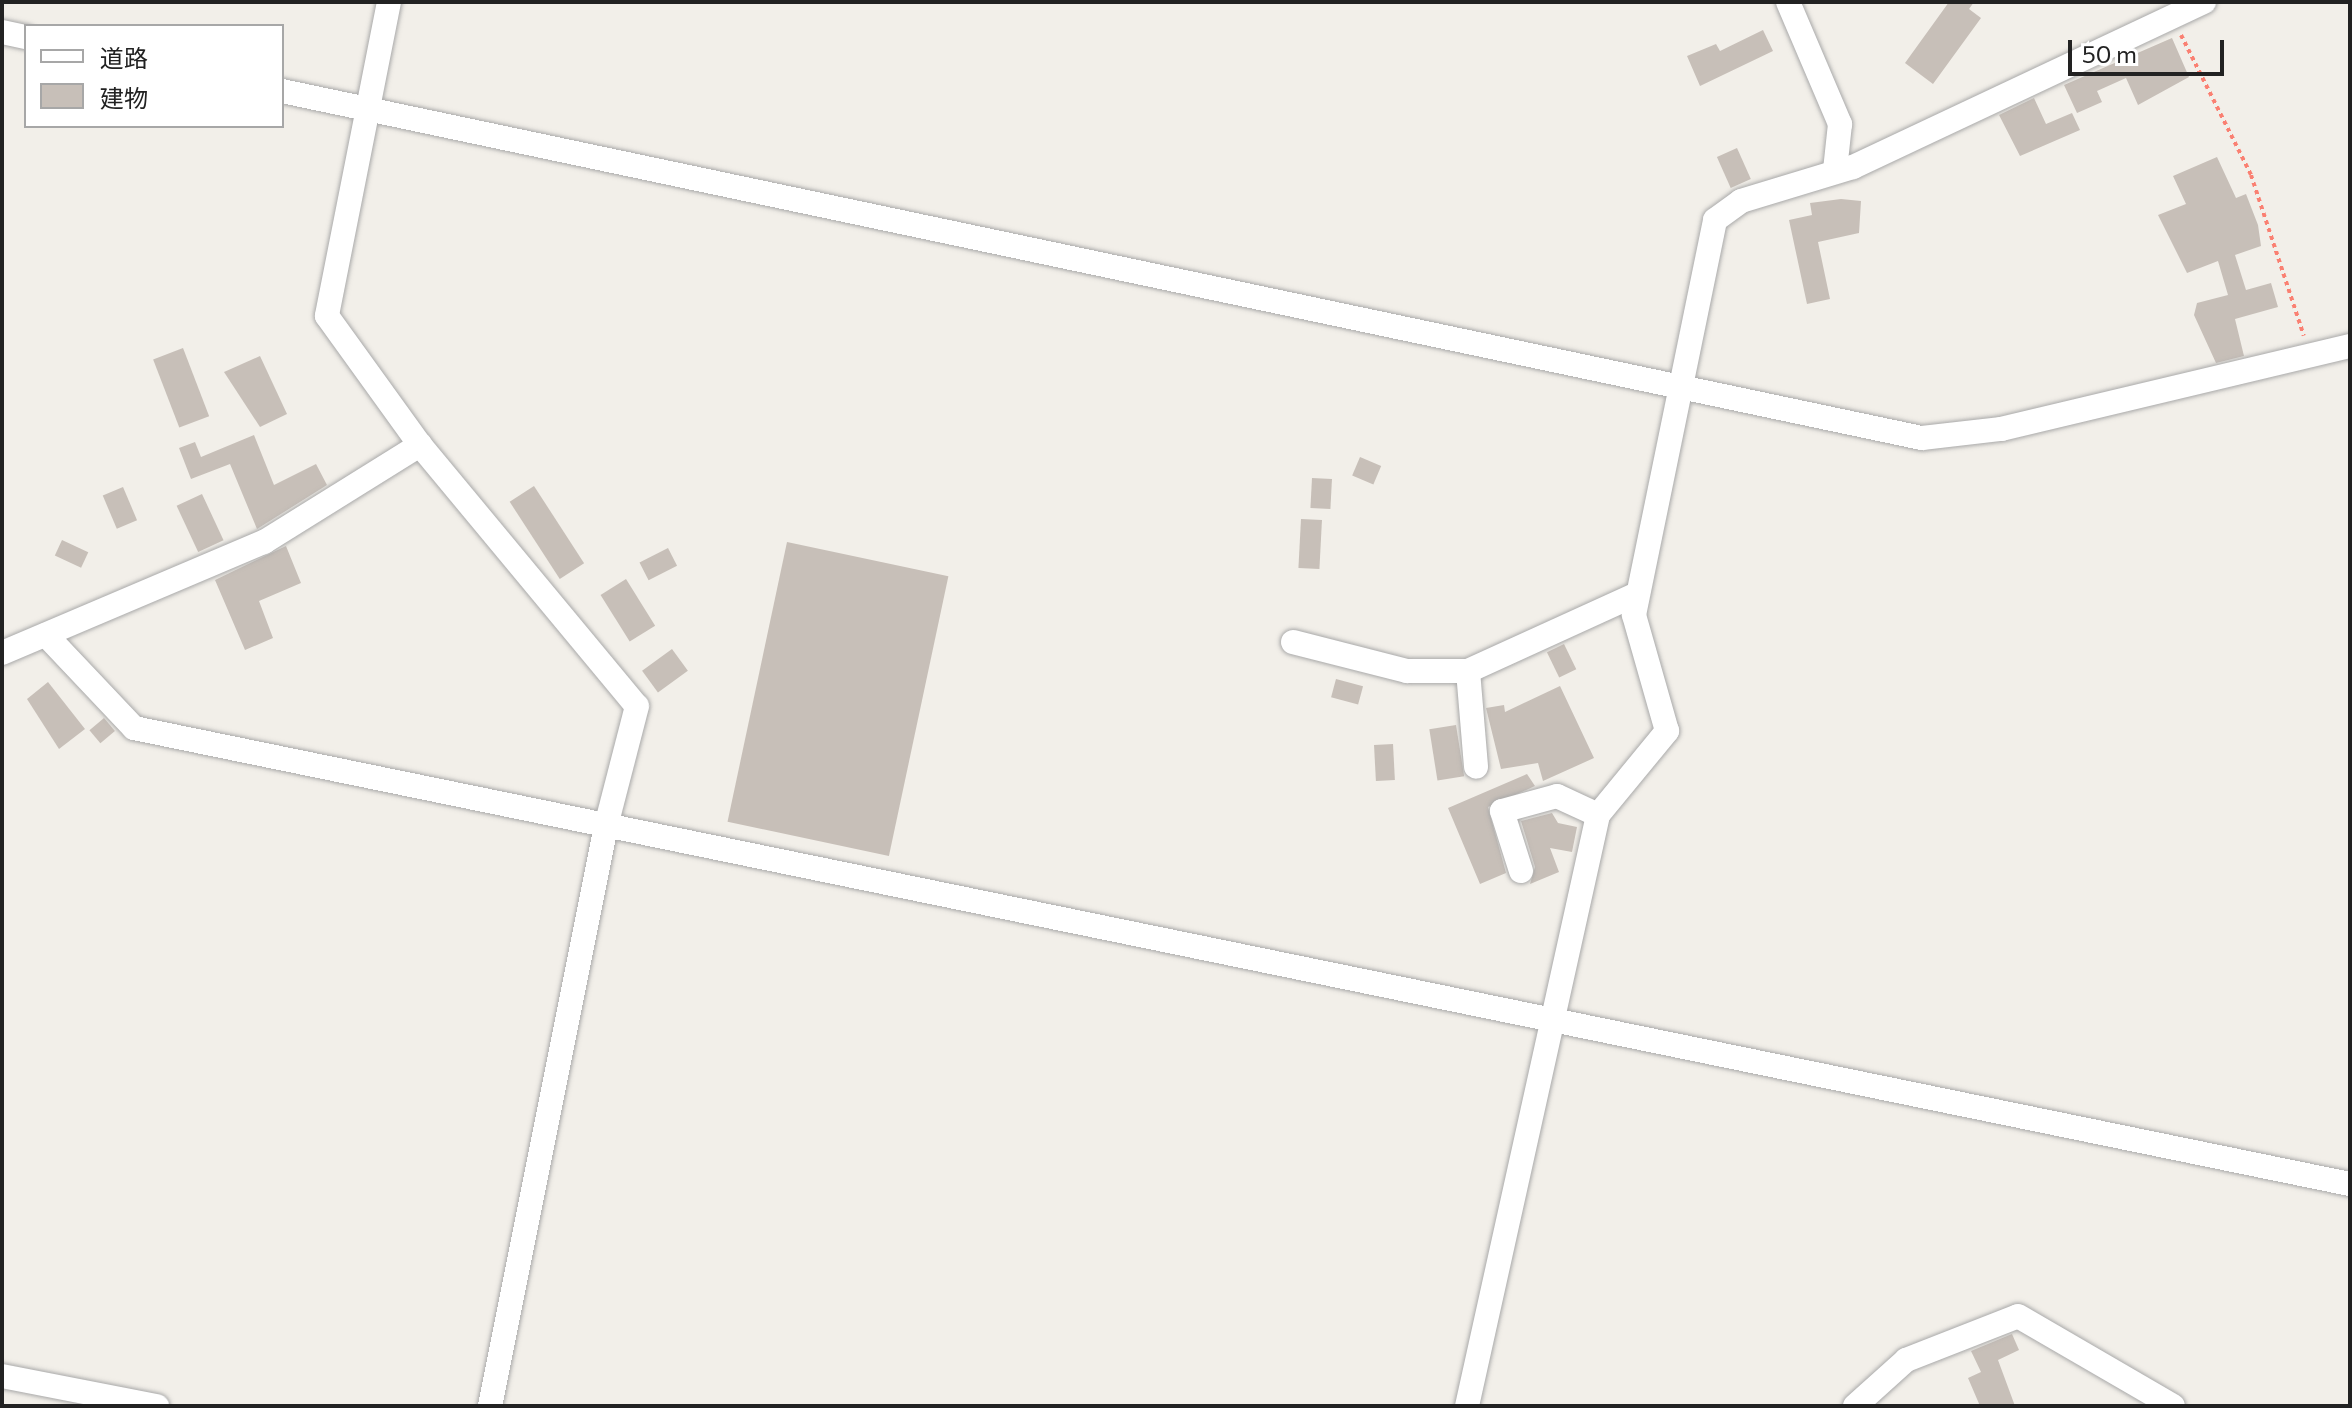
<!DOCTYPE html>
<html>
<head>
<meta charset="utf-8">
<style>
  body { margin:0 }
  #map { position:relative; width:2352px; height:1408px; overflow:hidden; background:#f2efe9; font-family:Commissioner,"Noto Sans JP",sans-serif }
  div>[style] { position:absolute }
  [style*='--x'] { left:calc(var(--x)*1px); top:calc(var(--y)*1px); width:calc(var(--w)*1px); rotate:calc(var(--a)*1deg) }
  .building>* { inset:0; background:#c7bfb8; transform-origin:0 0 }
  .path>* { height:4px; margin-top:-2px; transform-origin:0; background:repeating-linear-gradient(90deg,#fa8072 0 4px,transparent 0 8px) }
  .roads { filter:drop-shadow(0 0 2px #a9a9a9) drop-shadow(0 0 2px #a9a9a9) }
  .minor>* { height:24px; margin:-12px; padding:0 12px; transform-origin:12px; border-radius:12px; background:#fff }
  span { translate:-50% -50%; white-space:nowrap; text-align:center; line-height:1.15; -webkit-text-stroke:6px #fff; paint-order:stroke }
  .frame { position:absolute; inset:0; border:4px solid #222; pointer-events:none }
  .legend { position:absolute; left:24px; top:24px; width:260px; height:104px; box-sizing:border-box; background:#fff; border:2px solid #a7a7a7; margin:0; padding:10px 14px; list-style:none; font-size:24px; color:#222 }
  .legend li { display:flex; align-items:center; gap:16px; height:40px }
  .legend b { width:40px; border:2px solid #a7a7a7 }
  .scale { position:absolute; left:2068px; top:40px; width:156px; height:36px; box-sizing:border-box; border:4px solid #222; border-top:0; padding-left:10px; font-size:24px; line-height:28px; white-space:nowrap; color:#222; -webkit-text-stroke:6px #fff; paint-order:stroke }
</style>
</head>
<body>
<div id="map">
  <div class="building">
    <i style="clip-path:polygon(1949px 2px,1974px 2px,1969px 9px,1981px 18px,1933px 84px,1905px 63px)"></i>
    <i style="clip-path:polygon(1763px 30px,1773px 51px,1700px 86px,1687px 56px,1716px 44px,1720px 51px)"></i>
    <i style="clip-path:polygon(2172px 38px,2189px 77px,2138px 105px,2126px 78px,2097px 91px,2102px 102px,2077px 113px,2064px 85px)"></i>
    <i style="clip-path:polygon(2034px 98px,2046px 124px,2072px 113px,2080px 130px,2020px 156px,1999px 115px)"></i>
    <i style="left:1737px;top:148px;width:34px;height:22px;rotate:66deg"></i>
    <i style="clip-path:polygon(2217px 157px,2236px 198px,2246px 194px,2258px 225px,2261px 246px,2235px 255px,2246px 290px,2271px 283px,2278px 307px,2235px 319px,2244px 356px,2216px 363px,2194px 315px,2197px 303px,2228px 295px,2218px 261px,2187px 273px,2158px 215px,2186px 204px,2173px 176px)"></i>
    <i style="clip-path:polygon(1841px 199px,1861px 201px,1859px 233px,1818px 242px,1830px 299px,1807px 304px,1789px 220px,1812px 215px,1810px 203px)"></i>
    <i style="left:183px;top:348px;width:73px;height:32px;rotate:69deg"></i>
    <i style="clip-path:polygon(260px 356px,287px 414px,260px 427px,224px 372px)"></i>
    <i style="clip-path:polygon(254px 435px,274px 485px,316px 464px,327px 485px,257px 529px,230px 464px,191px 479px,179px 448px,195px 442px,201px 457px)"></i>
    <i style="left:1360px;top:457px;width:23px;height:20px;rotate:23deg"></i>
    <i style="left:1312px;top:478px;width:20px;height:30px;rotate:3deg"></i>
    <i style="left:534px;top:486px;width:92px;height:29px;rotate:57deg"></i>
    <i style="left:123px;top:487px;width:36px;height:22px;rotate:67deg"></i>
    <i style="left:202px;top:494px;width:51px;height:28px;rotate:65deg"></i>
    <i style="left:1301px;top:519px;width:21px;height:49px;rotate:3deg"></i>
    <i style="left:62px;top:540px;width:29px;height:17px;rotate:25deg"></i>
    <i style="left:787px;top:542px;width:165px;height:286px;rotate:12deg"></i>
    <i style="clip-path:polygon(286px 546px,301px 583px,259px 601px,273px 638px,245px 650px,215px 580px)"></i>
    <i style="left:668px;top:548px;width:20px;height:32px;rotate:63deg"></i>
    <i style="left:626px;top:579px;width:55px;height:30px;rotate:58deg"></i>
    <i style="left:1564px;top:644px;width:28px;height:19px;rotate:64deg"></i>
    <i style="left:672px;top:649px;width:27px;height:37px;rotate:54deg"></i>
    <i style="left:1336px;top:679px;width:28px;height:19px;rotate:15deg"></i>
    <i style="clip-path:polygon(48px 682px,85px 729px,59px 749px,27px 699px)"></i>
    <i style="clip-path:polygon(1560px 686px,1594px 758px,1543px 781px,1538px 763px,1501px 769px,1486px 708px,1504px 705px,1505px 712px)"></i>
    <i style="left:104px;top:718px;width:17px;height:19px;rotate:50deg"></i>
    <i style="left:1456px;top:725px;width:52px;height:27px;rotate:81deg"></i>
    <i style="left:1393px;top:744px;width:36px;height:19px;rotate:87deg"></i>
    <i style="clip-path:polygon(1527px 774px,1535px 786px,1488px 807px,1506px 873px,1480px 884px,1448px 808px)"></i>
    <i style="clip-path:polygon(1552px 813px,1558px 823px,1577px 827px,1572px 852px,1550px 848px,1559px 872px,1530px 884px,1535px 867px,1521px 821px)"></i>
    <i style="clip-path:polygon(2012px 1334px,2019px 1350px,1998px 1360px,2015px 1406px,1980px 1406px,1968px 1378px,1981px 1372px,1971px 1351px)"></i>
  </div>
  <div class="path">
    <i style="--x:2181;--y:35;--w:157;--a:63.4"></i>
    <i style="--x:2251;--y:175;--w:169;--a:71.8"></i>
  </div>
  <div class="roads">
    <div class="minor">
      <i style="--x:389;--y:2;--w:320;--a:101.2"></i>
      <i style="--x:327;--y:316;--w:159;--a:54.2"></i>
      <i style="--x:420;--y:445;--w:339;--a:50.3"></i>
      <i style="--x:637;--y:706;--w:124;--a:104.5"></i>
      <i style="--x:606;--y:826;--w:591;--a:101.31"></i>
      <i style="--x:1788;--y:2;--w:133;--a:66.9"></i>
      <i style="--x:1840;--y:124;--w:46;--a:96.2"></i>
      <i style="--x:2;--y:32;--w:25;--a:12"></i>
      <i style="--x:282;--y:91;--w:1676;--a:11.95"></i>
      <i style="--x:1922;--y:438;--w:80;--a:-6.5"></i>
      <i style="--x:2001;--y:429;--w:359;--a:-13.4"></i>
      <i style="--x:46;--y:635;--w:128;--a:46.6"></i>
      <i style="--x:134;--y:728;--w:2262;--a:11.63"></i>
      <i style="--x:1293;--y:642;--w:118;--a:14.3"></i>
      <i style="--x:1407;--y:671;--w:61;--a:0"></i>
      <i style="--x:1468;--y:671;--w:186;--a:-24.5"></i>
      <i style="--x:2;--y:653;--w:285;--a:-23"></i>
      <i style="--x:264;--y:542;--w:184;--a:-31.9"></i>
      <i style="--x:1468;--y:671;--w:96;--a:85.2"></i>
      <i style="--x:1521;--y:871;--w:63;--a:-107.6"></i>
      <i style="--x:1502;--y:811;--w:57;--a:-15.3"></i>
      <i style="--x:1557;--y:796;--w:45;--a:24.9"></i>
      <i style="--x:2;--y:1376;--w:158;--a:11"></i>
      <i style="--x:1467;--y:1406;--w:605;--a:-77.5"></i>
      <i style="--x:1598;--y:815;--w:109;--a:-50.6"></i>
      <i style="--x:1667;--y:731;--w:121;--a:-105.9"></i>
      <i style="--x:1634;--y:615;--w:403;--a:-78.4"></i>
      <i style="--x:1715;--y:220;--w:32;--a:-36"></i>
      <i style="--x:1741;--y:201;--w:117;--a:-16.9"></i>
      <i style="--x:1853;--y:167;--w:388;--a:-25.2"></i>
      <i style="--x:1855;--y:1406;--w:69;--a:-42"></i>
      <i style="--x:1906;--y:1360;--w:120;--a:-21.4"></i>
      <i style="--x:2018;--y:1316;--w:179;--a:30.1"></i>
    </div>
  </div>
  <div class="frame"></div>
  <ul class="legend">
  <li><b style="height:10px;background:#fff"></b>道路</li>
  <li><b style="height:22px;background:#c7bfb8"></b>建物</li>
  </ul>
  <div class="scale">50 m</div>
</div>
</body>
</html>
